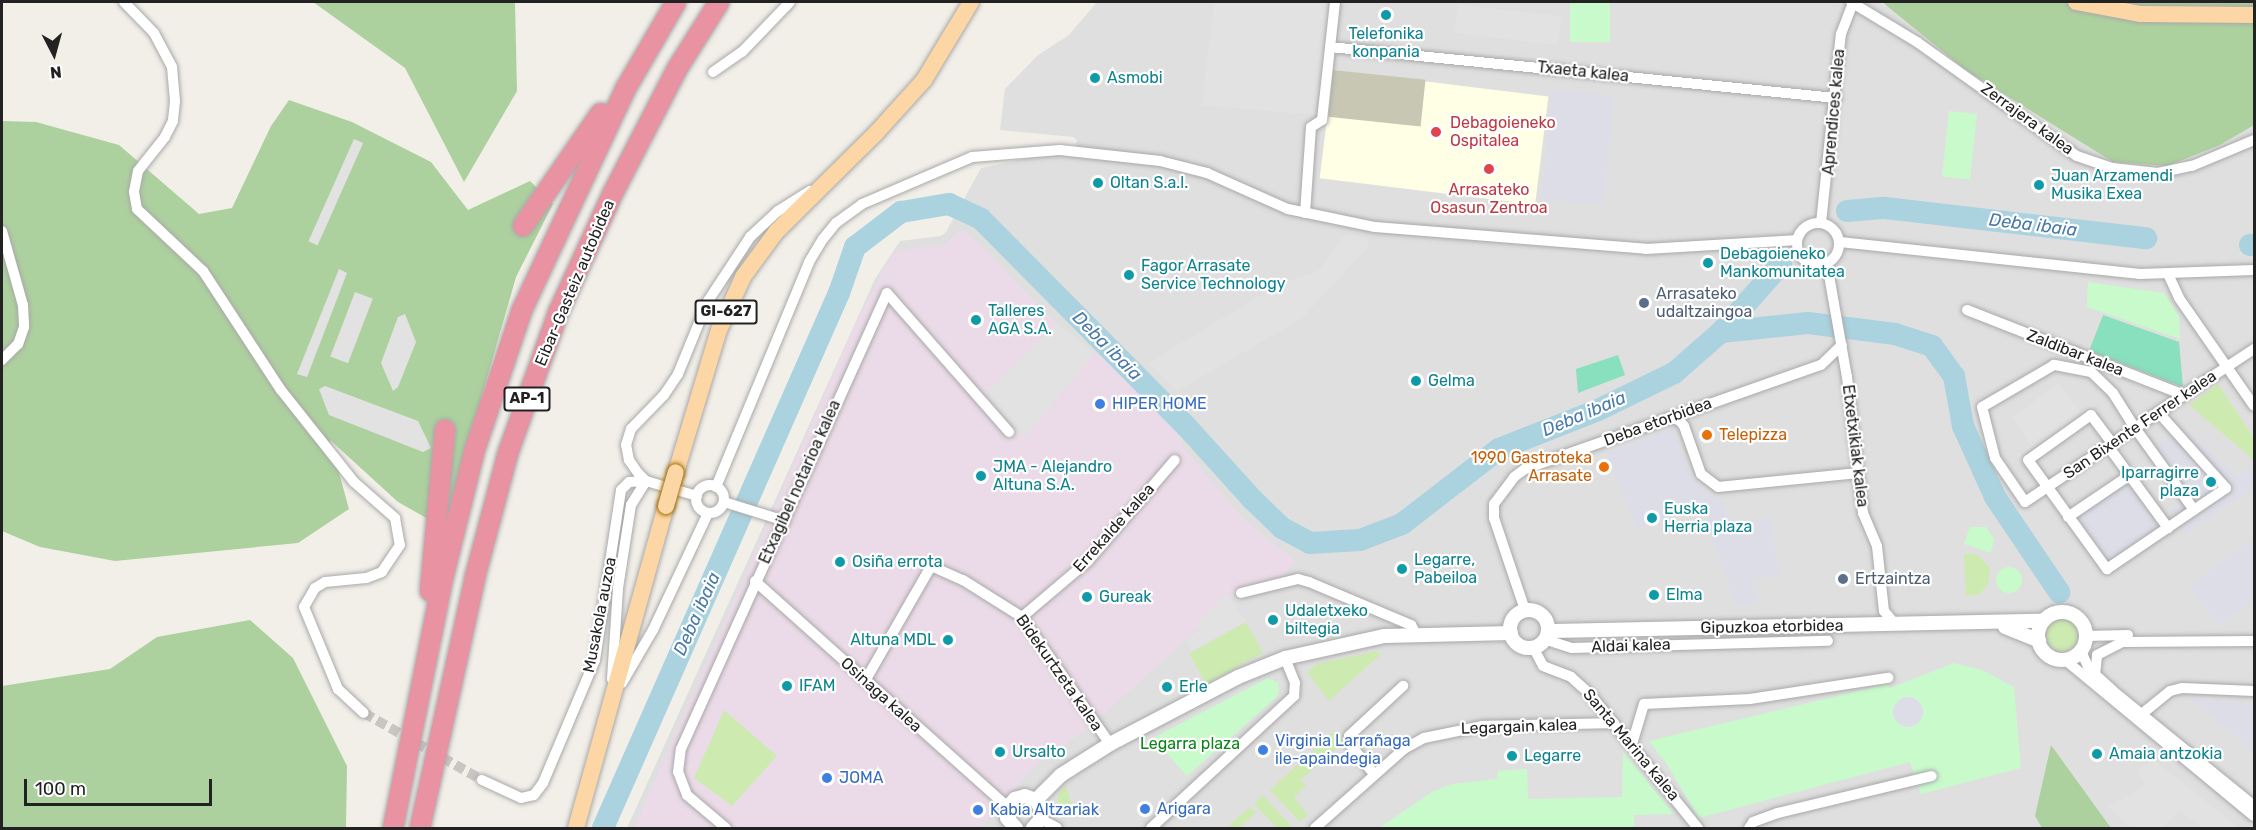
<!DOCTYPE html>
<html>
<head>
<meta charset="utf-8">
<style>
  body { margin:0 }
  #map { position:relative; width:2256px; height:830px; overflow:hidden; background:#f2efe9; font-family:Rubik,sans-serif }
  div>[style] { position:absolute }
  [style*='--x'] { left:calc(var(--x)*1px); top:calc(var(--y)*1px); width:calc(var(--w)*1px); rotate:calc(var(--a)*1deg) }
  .residential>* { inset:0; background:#e0dfdf }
  .industrial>* { inset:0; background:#ebdbe8 }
  .education>* { inset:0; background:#ffffe5; transform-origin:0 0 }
  .construction>* { inset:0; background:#c7c7b4; transform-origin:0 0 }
  .grass>* { inset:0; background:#cdebb0; transform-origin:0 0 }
  .round { border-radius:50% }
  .forest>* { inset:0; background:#add19e }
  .park>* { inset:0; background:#c8facc; transform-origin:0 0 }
  .pitch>* { inset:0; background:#88e0be }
  .parking>* { inset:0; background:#e2e2e2; transform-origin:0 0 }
  .plaza>* { inset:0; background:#dddde8; transform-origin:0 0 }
  .river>* { height:22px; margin:-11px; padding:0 11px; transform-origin:11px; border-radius:11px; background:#aad3df }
  .minor-tunnel>* { height:10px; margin-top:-5px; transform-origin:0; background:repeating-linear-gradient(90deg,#c8c6c1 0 10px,transparent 0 15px) }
  .roads { filter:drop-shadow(0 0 2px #a9a9a9) drop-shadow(0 0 2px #a9a9a9) }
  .minor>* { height:10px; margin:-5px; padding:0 5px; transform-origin:5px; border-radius:5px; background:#fff }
  .minor>.ring { margin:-5px; padding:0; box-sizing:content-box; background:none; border:10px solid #fff; border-radius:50% }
  .tertiary>* { height:14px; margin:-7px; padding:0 7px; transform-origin:7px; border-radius:7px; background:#fff }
  .tertiary>.ring { margin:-7px; padding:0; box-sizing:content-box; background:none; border:14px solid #fff; border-radius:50% }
  .primary>* { height:16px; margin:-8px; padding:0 8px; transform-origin:8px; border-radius:8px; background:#fcd6a4 }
  .motorway>* { height:20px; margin:-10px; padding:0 10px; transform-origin:10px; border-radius:10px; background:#e892a2 }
  .bridges { filter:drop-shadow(0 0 2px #a06b00) drop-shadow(0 0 2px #a06b00) }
  .primary-bridge>* { height:16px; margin:-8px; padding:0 8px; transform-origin:8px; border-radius:8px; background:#fcd6a4 }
  .dots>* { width:16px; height:16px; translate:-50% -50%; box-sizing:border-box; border:3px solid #fff; border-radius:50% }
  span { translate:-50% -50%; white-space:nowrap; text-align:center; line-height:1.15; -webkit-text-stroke:4.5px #fff; paint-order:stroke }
  .shield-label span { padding:2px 4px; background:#fff; border:2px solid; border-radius:4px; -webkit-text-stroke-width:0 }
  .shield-label { font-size:15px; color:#222; font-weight:700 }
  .culture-label { font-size:16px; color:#0d838f }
  .left { translate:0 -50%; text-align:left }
  .right { translate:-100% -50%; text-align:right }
  .street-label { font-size:16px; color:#222 }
  .health-label { font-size:16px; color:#be3a42 }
  .service-label { font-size:16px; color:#4e5e75 }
  .shop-label { font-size:16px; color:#366cbe }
  .food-label { font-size:16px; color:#c56008 }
  .park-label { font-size:16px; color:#0c8416 }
  .water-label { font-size:18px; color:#4a7aab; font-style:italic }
  .frame { position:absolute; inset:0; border:3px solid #222; pointer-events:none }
  .north { position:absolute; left:24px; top:24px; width:60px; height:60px; -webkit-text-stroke:4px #fff; paint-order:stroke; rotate:174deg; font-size:16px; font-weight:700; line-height:24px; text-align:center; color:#222 }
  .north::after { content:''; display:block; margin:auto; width:21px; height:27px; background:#222; clip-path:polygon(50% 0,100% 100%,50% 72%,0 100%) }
  .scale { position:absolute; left:24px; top:779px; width:188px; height:27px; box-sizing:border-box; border:3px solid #222; border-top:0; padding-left:8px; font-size:18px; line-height:21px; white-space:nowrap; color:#222; -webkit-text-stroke:4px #fff; paint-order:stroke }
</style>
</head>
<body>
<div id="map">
  <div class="residential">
    <i style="clip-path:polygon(1097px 2px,1879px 2px,1919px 24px,2254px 120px,2254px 828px,627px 828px,875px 279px,900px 241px,941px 236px,946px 232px,981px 168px,1038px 156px,1074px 155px,1077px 140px,1073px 137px,1000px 130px,1005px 89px,1038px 55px,1069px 35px)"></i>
  </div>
  <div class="industrial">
    <i style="clip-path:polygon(961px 230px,976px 241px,1057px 324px,1123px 374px,1176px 430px,1185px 450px,1241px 517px,1295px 561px,1275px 586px,1235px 595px,1087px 729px,1036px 764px,980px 828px,634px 828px,857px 321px,893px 253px,916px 247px,942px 247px)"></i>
  </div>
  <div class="education">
    <i style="left:1333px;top:70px;width:217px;height:109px;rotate:7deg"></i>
  </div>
  <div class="construction">
    <i style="left:1333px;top:70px;width:93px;height:47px;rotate:6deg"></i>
  </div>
  <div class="grass">
    <i style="clip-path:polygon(2218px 384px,2254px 438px,2254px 460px,2189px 405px)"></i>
    <i style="clip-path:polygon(1964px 553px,1978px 555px,1990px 568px,1988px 584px,1980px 594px,1966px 596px)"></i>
    <i class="round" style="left:2046px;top:619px;width:32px;height:32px"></i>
    <i style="left:1246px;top:622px;width:35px;height:65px;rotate:61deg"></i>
    <i style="clip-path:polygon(1377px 651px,1380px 655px,1329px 701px,1307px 672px,1317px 664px)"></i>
    <i style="clip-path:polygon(724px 710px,777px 756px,732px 806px,694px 778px)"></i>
    <i style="clip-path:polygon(1333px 732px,1343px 743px,1301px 780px,1306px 786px,1294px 797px,1308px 815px,1300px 822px,1270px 790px)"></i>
    <i style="clip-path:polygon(1066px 785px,1072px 806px,1057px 814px,1058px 795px)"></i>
    <i style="clip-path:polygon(1263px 795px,1293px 828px,1277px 828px,1254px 804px)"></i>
    <i style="clip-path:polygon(1250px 807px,1256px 813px,1247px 821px,1238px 828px,1226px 828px)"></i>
  </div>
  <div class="forest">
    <i style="clip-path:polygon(313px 2px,515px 2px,517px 91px,464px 182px,405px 68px)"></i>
    <i style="clip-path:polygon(1882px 2px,2254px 2px,2254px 125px,2220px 145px,2167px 166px,2113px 162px,1967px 71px)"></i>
    <i style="clip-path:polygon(289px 100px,352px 122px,431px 162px,468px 210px,530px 181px,553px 204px,516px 277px,444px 528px,398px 502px,330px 440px,349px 509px,298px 543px,115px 561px,40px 547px,2px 531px,2px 121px,36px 122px,119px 145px,199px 214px,232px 208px,271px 126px)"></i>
    <i style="clip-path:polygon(250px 620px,293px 658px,347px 766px,346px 828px,2px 828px,2px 686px,110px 669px,157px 637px)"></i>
    <i style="clip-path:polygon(2051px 745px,2111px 828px,2042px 828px,2035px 816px)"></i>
  </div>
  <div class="park">
    <i style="left:1570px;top:2px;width:40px;height:40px"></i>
    <i style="left:1949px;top:111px;width:28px;height:66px;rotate:6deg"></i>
    <i style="clip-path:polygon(2088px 282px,2164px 293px,2179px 316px,2180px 339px,2087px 307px)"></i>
    <i style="clip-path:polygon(1970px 527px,1986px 527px,1994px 539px,1991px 553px,1964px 544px)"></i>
    <i class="round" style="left:1996px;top:567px;width:26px;height:26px"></i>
    <i style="clip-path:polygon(1954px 663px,1982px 670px,2014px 687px,2021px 768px,1921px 794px,1910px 762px,1699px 818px,1666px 763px,1649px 741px,1888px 684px,1890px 688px)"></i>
    <i style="clip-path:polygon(1268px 678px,1279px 683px,1278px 696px,1187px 776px,1153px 738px)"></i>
    <i style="clip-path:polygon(1623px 752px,1674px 814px,1634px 815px,1634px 828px,1379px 828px,1432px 792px,1452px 784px,1497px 779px,1498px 771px,1527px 769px,1528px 799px,1622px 797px)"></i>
  </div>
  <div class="pitch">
    <i style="clip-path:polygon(2103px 315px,2179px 342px,2183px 387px,2089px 351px)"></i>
    <i style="clip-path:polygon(1618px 355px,1625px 375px,1578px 393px,1576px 369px)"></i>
  </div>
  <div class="parking">
    <i style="clip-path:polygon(1214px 2px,1331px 2px,1316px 115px,1202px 105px)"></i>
    <i style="left:1458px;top:4px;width:104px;height:29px;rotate:7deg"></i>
    <i style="left:354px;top:139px;width:10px;height:112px;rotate:24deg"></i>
    <i style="clip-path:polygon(1345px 235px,1366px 237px,1369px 246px,1301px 319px,1177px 391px,1148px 363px,1279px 284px,1318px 271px)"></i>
    <i style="clip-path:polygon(339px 269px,347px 273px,307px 377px,297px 374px)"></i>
    <i style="left:355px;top:292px;width:19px;height:69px;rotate:21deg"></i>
    <i style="clip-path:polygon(405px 314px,416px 342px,398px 387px,393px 391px,381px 363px,398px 317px)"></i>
    <i style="clip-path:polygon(1057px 324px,1095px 353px,1025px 437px,1012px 428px,986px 393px)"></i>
    <i style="clip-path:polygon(2059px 383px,2080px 411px,2091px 403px,2099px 414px,2026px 466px,2017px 454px,2030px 445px,2013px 417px)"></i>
    <i style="clip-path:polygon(325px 386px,418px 421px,431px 448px,423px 452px,329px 415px,319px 389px)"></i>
    <i style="clip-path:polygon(1226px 593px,1246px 622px,1191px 651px,1186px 640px,1200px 629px,1196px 625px)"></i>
    <i style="clip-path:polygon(2154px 760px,2239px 828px,2202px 828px,2179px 810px,2164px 828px,2131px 828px,2108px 807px,2146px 785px,2137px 771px)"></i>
  </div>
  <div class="plaza">
    <i style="left:1551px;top:90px;width:63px;height:110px;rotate:5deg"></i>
    <i style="clip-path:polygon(2170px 418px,2238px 476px,2251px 467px,2254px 470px,2254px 487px,2185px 535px,2169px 513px,2183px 504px,2138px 440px,2146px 435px,2155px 447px,2171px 436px)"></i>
    <i style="clip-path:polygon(1673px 428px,1688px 470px,1705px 492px,1722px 499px,1731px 523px,1772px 518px,1779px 576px,1751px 579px,1759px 602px,1736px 607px,1702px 508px,1636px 529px,1607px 453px)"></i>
    <i style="left:2130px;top:475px;width:65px;height:75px;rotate:54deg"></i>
    <i style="clip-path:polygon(2254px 539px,2254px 599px,2218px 626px,2188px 585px)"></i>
    <i class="round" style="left:1893px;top:697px;width:30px;height:30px"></i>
    <i style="clip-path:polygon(2188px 698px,2254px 705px,2254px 751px)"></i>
  </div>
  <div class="river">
    <i style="--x:1847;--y:211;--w:38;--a:-5"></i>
    <i style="--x:1885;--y:208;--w:263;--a:6.6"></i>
    <i style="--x:2250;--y:245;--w:4;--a:0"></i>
    <i style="--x:1721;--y:332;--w:87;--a:-5.9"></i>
    <i style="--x:1808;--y:323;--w:88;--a:7.2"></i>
    <i style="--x:1895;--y:334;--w:39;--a:18"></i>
    <i style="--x:1932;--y:346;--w:37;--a:54"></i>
    <i style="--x:1954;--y:376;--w:51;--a:79.8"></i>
    <i style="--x:1963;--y:426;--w:78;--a:65.7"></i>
    <i style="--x:1995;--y:497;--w:115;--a:56"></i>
    <i style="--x:603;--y:828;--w:585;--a:-66.2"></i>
    <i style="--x:839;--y:293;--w:49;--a:-70.8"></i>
    <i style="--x:855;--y:247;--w:58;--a:-37.3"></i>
    <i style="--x:901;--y:212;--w:49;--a:-9.5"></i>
    <i style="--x:949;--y:204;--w:35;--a:25"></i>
    <i style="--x:981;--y:219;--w:291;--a:45.3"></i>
    <i style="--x:1186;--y:426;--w:98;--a:47.9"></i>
    <i style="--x:1252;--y:499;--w:42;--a:44"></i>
    <i style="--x:1282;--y:528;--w:32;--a:28"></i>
    <i style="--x:1310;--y:543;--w:50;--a:-3.4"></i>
    <i style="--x:1360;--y:540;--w:45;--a:-20.9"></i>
    <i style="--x:1402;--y:524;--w:123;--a:-37.7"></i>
    <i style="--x:1499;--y:449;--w:106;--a:-21.5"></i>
    <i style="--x:1598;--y:410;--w:85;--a:-26"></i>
    <i style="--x:1674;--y:373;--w:62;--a:-41.1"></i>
    <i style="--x:1721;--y:332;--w:91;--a:-48.6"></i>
  </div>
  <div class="minor-tunnel">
    <i style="--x:364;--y:713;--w:136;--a:29.6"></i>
  </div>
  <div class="roads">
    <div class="minor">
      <i style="--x:124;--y:2;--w:43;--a:45.9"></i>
      <i style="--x:154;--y:33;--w:38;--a:62"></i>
      <i style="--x:172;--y:67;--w:34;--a:85"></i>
      <i style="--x:175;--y:101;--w:20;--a:96"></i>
      <i style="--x:173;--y:121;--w:18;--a:117"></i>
      <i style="--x:165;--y:137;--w:43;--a:128.5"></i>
      <i style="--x:138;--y:171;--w:21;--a:101"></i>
      <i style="--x:134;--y:192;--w:17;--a:80"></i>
      <i style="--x:137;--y:209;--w:91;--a:43.2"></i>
      <i style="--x:203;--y:271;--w:142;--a:56.8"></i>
      <i style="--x:281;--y:390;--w:117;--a:51.6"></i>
      <i style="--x:354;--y:482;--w:55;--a:41.3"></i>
      <i style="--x:395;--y:518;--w:27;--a:80"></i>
      <i style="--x:400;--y:545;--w:32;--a:124"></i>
      <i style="--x:382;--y:572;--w:17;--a:159"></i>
      <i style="--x:366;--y:578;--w:41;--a:174.4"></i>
      <i style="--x:325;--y:582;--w:12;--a:149"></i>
      <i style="--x:315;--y:588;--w:22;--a:120"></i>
      <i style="--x:304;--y:607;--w:89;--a:67.5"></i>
      <i style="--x:338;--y:689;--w:35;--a:43"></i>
      <i style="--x:1851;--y:2;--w:77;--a:31.2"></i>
      <i style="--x:1917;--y:42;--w:196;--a:35.5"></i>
      <i style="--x:2077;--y:156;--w:37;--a:19"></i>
      <i style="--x:2112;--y:168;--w:46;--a:6.2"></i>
      <i style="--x:2158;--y:173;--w:35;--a:-12"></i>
      <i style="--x:2192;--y:166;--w:67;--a:-22.8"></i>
      <i style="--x:1330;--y:47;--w:509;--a:5.76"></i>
      <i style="--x:713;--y:72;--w:35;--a:-35"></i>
      <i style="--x:742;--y:52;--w:69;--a:-46.2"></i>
      <i style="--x:1305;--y:213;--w:86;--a:-86"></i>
      <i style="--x:1311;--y:127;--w:13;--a:-32"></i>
      <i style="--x:1322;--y:120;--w:119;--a:-83.7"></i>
      <i class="ring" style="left:1797px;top:223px;width:32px;height:32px"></i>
      <i style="--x:1821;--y:223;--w:190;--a:-84"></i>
      <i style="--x:1841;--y:34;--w:33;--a:-69"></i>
      <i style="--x:2;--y:231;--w:77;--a:74.2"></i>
      <i style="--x:23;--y:305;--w:22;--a:87"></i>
      <i style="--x:24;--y:327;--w:18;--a:109"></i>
      <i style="--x:18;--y:344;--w:23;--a:135"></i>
      <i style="--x:1840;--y:242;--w:302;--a:6.1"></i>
      <i style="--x:2140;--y:274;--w:114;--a:-2"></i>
      <i style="--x:1827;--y:264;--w:115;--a:80"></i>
      <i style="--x:1847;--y:377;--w:137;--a:83.3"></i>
      <i style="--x:1863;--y:513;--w:36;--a:67"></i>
      <i style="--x:1877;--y:546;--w:65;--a:83.9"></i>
      <i style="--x:1884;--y:611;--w:17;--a:50"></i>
      <i style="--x:2168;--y:274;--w:26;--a:65"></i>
      <i style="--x:2179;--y:298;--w:131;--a:55.2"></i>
      <i style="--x:1967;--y:310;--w:233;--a:21.4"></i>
      <i style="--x:1668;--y:418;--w:11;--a:10"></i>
      <i style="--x:1679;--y:420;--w:8;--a:50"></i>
      <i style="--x:1684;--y:426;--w:51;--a:70.5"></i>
      <i style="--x:1701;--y:474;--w:21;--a:37"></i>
      <i style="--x:1718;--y:487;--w:141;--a:-5.7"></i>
      <i style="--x:2112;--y:443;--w:35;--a:-127"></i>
      <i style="--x:2091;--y:415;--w:77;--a:144.5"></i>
      <i style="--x:2028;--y:460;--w:135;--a:54.1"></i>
      <i style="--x:2107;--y:569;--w:144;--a:-34.2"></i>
      <i style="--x:2226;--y:488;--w:102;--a:-131.8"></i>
      <i style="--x:2108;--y:446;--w:102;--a:53.8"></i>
      <i class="ring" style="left:696px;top:485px;width:18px;height:18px"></i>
      <i style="--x:716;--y:487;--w:243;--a:-67.5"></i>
      <i style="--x:809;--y:262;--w:27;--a:-59"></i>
      <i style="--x:823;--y:239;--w:21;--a:-51"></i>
      <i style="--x:836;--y:223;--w:32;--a:-36"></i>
      <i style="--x:862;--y:204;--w:120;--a:-23.1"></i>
      <i style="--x:972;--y:157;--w:88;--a:-4.5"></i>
      <i style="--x:1060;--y:150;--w:101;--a:6.3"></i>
      <i style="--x:1160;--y:161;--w:49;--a:14.3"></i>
      <i style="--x:1207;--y:173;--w:89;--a:24"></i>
      <i style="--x:1288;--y:209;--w:89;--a:11.7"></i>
      <i style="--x:1375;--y:227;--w:272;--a:4.6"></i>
      <i style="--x:1646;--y:249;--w:151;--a:-3.4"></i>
      <i style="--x:697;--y:496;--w:53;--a:-163.6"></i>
      <i style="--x:646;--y:481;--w:11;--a:-135"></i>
      <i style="--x:638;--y:473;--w:16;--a:-125"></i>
      <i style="--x:629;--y:460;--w:15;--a:-101"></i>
      <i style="--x:626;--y:445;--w:17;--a:-73"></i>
      <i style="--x:631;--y:429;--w:47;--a:-45.9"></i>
      <i style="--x:664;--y:395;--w:25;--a:-56"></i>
      <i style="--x:678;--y:374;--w:79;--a:-67.7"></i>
      <i style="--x:708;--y:301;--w:77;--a:-56.7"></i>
      <i style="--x:750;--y:237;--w:38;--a:-43"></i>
      <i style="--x:778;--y:211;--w:38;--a:-32"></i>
      <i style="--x:724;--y:502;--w:64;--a:17.3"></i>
      <i style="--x:2194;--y:510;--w:101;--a:-125.7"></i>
      <i style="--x:2135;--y:428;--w:41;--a:-122.2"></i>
      <i style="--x:2113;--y:393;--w:30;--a:-136"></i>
      <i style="--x:2091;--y:372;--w:38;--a:-169"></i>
      <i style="--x:2054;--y:365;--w:83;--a:149.7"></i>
      <i style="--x:1982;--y:407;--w:53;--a:75.7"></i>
      <i style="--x:1995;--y:458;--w:53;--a:55.7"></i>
      <i style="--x:2025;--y:502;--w:133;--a:-33.9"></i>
      <i style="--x:2135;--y:428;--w:59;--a:-34"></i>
      <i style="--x:2184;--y:395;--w:84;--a:-33.3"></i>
      <i style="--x:2068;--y:517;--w:75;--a:-34.1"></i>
      <i style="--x:755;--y:581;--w:339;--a:41.8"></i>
      <i style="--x:1241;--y:593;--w:59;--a:-13.8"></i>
      <i style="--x:1298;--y:579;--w:11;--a:15"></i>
      <i style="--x:1309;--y:582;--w:111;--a:22.9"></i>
      <i style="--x:1411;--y:625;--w:10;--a:61"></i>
      <i style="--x:1525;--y:610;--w:97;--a:-108.6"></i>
      <i style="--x:1494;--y:518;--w:14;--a:-90"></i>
      <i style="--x:1494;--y:504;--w:34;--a:-53"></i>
      <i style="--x:1514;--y:477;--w:14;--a:-36"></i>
      <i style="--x:1525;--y:469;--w:314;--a:-19.4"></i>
      <i style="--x:1821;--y:365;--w:29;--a:-44"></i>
      <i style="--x:1022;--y:617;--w:87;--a:-40.3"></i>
      <i style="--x:1088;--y:561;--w:133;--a:-49.3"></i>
      <i style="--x:2086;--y:636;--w:42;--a:-1.4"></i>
      <i style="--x:1544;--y:639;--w:29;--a:18"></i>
      <i style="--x:1572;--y:648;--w:256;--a:-1.6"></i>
      <i style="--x:1533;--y:647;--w:21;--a:62"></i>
      <i style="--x:1543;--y:666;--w:30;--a:21"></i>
      <i style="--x:1571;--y:677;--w:24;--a:42"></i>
      <i style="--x:1589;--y:693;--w:174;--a:51.1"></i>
      <i style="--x:2081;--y:651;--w:20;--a:66"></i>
      <i style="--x:2089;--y:669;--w:31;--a:42"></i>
      <i style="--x:2112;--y:690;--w:183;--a:39.2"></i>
      <i style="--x:2064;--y:659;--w:246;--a:39.6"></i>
      <i style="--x:2095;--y:675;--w:20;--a:-84"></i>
      <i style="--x:2097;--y:655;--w:29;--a:-27"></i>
      <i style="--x:2123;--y:642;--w:131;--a:-0.4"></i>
      <i style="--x:612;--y:679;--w:91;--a:-86.2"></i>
      <i style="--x:618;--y:588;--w:84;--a:-81.1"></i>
      <i style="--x:631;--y:505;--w:28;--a:-58"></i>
      <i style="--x:865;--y:681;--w:133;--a:-60.1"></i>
      <i style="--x:931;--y:566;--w:35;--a:24"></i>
      <i style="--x:963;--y:580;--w:70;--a:32.1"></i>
      <i style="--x:1022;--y:617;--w:155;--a:55.3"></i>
      <i style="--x:622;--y:683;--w:61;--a:-59.7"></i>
      <i style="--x:653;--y:630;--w:129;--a:-64.8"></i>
      <i style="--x:2143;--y:713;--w:35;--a:-39"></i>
      <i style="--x:2170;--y:691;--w:12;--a:-14"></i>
      <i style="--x:2182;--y:688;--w:72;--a:2.4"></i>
      <i style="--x:1632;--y:744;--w:42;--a:-73.3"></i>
      <i style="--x:1644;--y:704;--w:106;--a:-2.7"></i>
      <i style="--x:1750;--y:699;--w:140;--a:-8.7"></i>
      <i style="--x:1374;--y:774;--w:38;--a:-129"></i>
      <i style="--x:1350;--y:744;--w:8;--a:-97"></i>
      <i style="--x:1349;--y:736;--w:74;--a:-42.8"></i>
      <i style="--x:482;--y:780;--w:43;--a:24.8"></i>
      <i style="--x:521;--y:798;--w:13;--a:-13"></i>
      <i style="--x:534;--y:795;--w:15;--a:-53"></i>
      <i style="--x:543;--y:783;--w:134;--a:-67.1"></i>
      <i style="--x:595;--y:660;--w:172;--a:-81.3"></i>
      <i style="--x:621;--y:490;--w:11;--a:-45"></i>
      <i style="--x:629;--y:482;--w:17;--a:-3"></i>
      <i style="--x:1041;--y:819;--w:18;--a:29"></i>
      <i style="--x:726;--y:828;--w:51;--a:-139.8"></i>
      <i style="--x:687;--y:795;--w:25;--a:-111"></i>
      <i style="--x:678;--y:772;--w:23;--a:-83"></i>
      <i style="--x:681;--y:749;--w:500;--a:-65.69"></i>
      <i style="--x:887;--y:293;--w:185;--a:48.7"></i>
      <i style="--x:1151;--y:828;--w:195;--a:-42.7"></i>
      <i style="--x:1294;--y:696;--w:13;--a:-86"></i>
      <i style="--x:1295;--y:683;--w:27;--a:-112"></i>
      <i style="--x:1315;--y:828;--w:119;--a:-41.6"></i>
      <i style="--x:1404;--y:749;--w:23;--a:-29"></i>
      <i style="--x:1424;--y:738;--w:59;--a:-11.7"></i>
      <i style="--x:1482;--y:726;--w:132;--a:-1.3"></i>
      <i style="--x:1749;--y:828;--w:7;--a:-56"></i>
      <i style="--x:1753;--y:822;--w:27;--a:-20"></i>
      <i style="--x:1778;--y:813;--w:158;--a:-13.5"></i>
    </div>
    <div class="tertiary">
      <i class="ring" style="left:1510px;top:610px;width:24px;height:24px"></i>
      <i class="ring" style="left:2038px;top:612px;width:34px;height:34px"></i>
      <i style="--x:2005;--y:627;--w:37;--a:22"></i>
      <i style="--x:1548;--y:631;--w:495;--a:-1.2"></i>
      <i style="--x:1036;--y:800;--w:35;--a:-45"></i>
      <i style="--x:1061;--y:775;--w:58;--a:-32.3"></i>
      <i style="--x:1110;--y:744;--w:144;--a:-27.6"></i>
      <i style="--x:1238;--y:677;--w:51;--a:-22"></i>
      <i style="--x:1285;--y:658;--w:101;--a:-12.5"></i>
      <i style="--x:1384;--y:636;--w:127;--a:-1.4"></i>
      <i style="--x:1016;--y:828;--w:13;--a:-132"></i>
      <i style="--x:1007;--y:818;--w:11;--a:-85"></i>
      <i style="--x:1008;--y:807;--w:11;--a:-49"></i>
      <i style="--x:1015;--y:799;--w:10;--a:-17"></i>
      <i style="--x:1025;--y:796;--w:12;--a:20"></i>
      <i style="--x:1036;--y:800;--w:10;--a:61"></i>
      <i style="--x:1041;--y:809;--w:10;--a:90"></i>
      <i style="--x:1041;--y:819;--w:12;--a:132"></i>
    </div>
    <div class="primary">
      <i style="--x:2076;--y:2;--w:66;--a:10.5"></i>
      <i style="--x:2141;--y:14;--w:113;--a:0.5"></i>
      <i style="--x:676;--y:472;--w:148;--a:-73.2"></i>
      <i style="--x:719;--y:330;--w:58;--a:-65.6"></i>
      <i style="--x:743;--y:277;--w:56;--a:-53.7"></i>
      <i style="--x:776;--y:232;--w:142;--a:-44.7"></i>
      <i style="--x:877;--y:132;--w:70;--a:-47.9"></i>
      <i style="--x:924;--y:80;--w:91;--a:-58.9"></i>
      <i style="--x:576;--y:828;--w:334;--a:-74.4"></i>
    </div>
    <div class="motorway">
      <i style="--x:523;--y:226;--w:137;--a:-55.4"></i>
      <i style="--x:430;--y:591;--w:162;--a:-84.7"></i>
      <i style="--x:393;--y:828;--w:251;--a:-78.7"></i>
      <i style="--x:442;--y:582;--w:137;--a:-76.1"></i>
      <i style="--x:475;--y:449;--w:147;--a:-71.3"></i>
      <i style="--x:522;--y:310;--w:245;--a:-64.9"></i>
      <i style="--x:626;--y:88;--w:99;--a:-59.8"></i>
      <i style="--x:420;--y:828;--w:257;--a:-77.6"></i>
      <i style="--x:475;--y:577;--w:128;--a:-75.1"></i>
      <i style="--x:508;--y:453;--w:149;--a:-70.3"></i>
      <i style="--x:558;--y:313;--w:132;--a:-65.4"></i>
      <i style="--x:613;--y:193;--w:140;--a:-62.7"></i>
      <i style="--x:677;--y:69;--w:79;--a:-57.9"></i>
    </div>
  </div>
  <div class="bridges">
    <div class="primary-bridge">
      <i style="--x:666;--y:506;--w:35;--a:-74"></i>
    </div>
  </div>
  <div class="dots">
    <i style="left:1386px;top:15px;background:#0f9aa8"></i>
    <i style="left:1095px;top:78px;background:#0f9aa8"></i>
    <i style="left:1436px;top:132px;background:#e0444e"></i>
    <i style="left:1489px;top:169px;background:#e0444e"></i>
    <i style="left:1098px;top:183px;background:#0f9aa8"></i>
    <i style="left:2039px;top:185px;background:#0f9aa8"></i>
    <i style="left:1708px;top:263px;background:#0f9aa8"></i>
    <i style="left:1129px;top:275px;background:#0f9aa8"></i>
    <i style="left:1644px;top:303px;background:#5c6f8a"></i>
    <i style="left:976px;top:320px;background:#0f9aa8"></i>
    <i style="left:1416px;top:381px;background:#0f9aa8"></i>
    <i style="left:1100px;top:404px;background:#3f7fe0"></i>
    <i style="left:1707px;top:435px;background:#e8710a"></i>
    <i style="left:1604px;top:467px;background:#e8710a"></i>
    <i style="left:981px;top:476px;background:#0f9aa8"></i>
    <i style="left:2211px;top:482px;background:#0f9aa8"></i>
    <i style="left:1652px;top:518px;background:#0f9aa8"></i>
    <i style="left:840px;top:562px;background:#0f9aa8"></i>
    <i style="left:1402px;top:569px;background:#0f9aa8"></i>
    <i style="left:1843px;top:579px;background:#5c6f8a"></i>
    <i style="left:1654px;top:595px;background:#0f9aa8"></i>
    <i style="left:1087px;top:597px;background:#0f9aa8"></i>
    <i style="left:1273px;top:620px;background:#0f9aa8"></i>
    <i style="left:948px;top:640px;background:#0f9aa8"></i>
    <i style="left:787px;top:686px;background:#0f9aa8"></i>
    <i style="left:1167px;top:687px;background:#0f9aa8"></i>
    <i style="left:1263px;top:750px;background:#3f7fe0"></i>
    <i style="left:1000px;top:752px;background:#0f9aa8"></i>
    <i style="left:2097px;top:754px;background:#0f9aa8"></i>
    <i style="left:1512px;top:756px;background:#0f9aa8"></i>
    <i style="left:827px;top:778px;background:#3f7fe0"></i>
    <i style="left:1145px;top:809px;background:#3f7fe0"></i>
    <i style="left:978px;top:810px;background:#3f7fe0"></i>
  </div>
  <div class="shield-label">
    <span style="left:726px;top:312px">GI-627</span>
    <span style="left:527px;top:399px">AP-1</span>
  </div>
  <div class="culture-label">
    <span style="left:1386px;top:43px">Telefonika<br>konpania</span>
    <span class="left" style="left:1107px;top:78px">Asmobi</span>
    <span class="left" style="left:2051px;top:185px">Juan Arzamendi<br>Musika Exea</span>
    <span class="left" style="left:1110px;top:183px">Oltan S.a.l.</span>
    <span class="left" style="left:1720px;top:263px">Debagoieneko<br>Mankomunitatea</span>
    <span class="left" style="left:1141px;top:275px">Fagor Arrasate<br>Service Technology</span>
    <span class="left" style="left:988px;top:320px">Talleres<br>AGA S.A.</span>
    <span class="left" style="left:1428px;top:381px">Gelma</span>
    <span class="left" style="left:993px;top:476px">JMA - Alejandro<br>Altuna S.A.</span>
    <span class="right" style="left:2199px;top:482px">Iparragirre<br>plaza</span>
    <span class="left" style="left:1664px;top:518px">Euska<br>Herria plaza</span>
    <span class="left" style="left:1414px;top:569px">Legarre,<br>Pabeiloa</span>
    <span class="left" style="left:852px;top:562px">Osiña errota</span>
    <span class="left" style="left:1666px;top:595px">Elma</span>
    <span class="left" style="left:1099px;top:597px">Gureak</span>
    <span class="left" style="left:1285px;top:620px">Udaletxeko<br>biltegia</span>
    <span class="right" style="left:936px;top:640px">Altuna MDL</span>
    <span class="left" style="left:799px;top:686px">IFAM</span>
    <span class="left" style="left:1179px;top:687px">Erle</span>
    <span class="left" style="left:1012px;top:752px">Ursalto</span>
    <span class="left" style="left:2109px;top:754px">Amaia antzokia</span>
    <span class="left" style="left:1524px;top:756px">Legarre</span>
  </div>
  <div class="street-label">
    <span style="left:1583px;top:72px;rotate:6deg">Txaeta kalea</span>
    <span style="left:1834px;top:112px;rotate:-85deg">Aprendices kalea</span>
    <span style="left:2027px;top:119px;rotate:36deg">Zerrajera kalea</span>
    <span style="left:575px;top:283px;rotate:-67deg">Eibar-Gasteiz autobidea</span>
    <span style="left:2075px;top:353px;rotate:21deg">Zaldibar kalea</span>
    <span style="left:1658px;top:422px;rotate:-20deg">Deba etorbidea</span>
    <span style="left:2140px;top:425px;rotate:-34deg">San Bixente Ferrer kalea</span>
    <span style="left:1855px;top:446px;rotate:83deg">Etxetxikiak kalea</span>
    <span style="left:800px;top:482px;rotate:-66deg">Etxagibel notarioa kalea</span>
    <span style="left:1114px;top:528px;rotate:-48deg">Errekalde kalea</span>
    <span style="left:600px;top:615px;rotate:-79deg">Musakola auzoa</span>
    <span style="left:1772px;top:627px;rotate:-1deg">Gipuzkoa etorbidea</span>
    <span style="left:1631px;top:646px;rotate:-2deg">Aldai kalea</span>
    <span style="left:1059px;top:673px;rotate:55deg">Bidekurtzeta kalea</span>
    <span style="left:881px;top:695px;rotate:42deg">Osinaga kalea</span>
    <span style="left:1519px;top:727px;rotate:-2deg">Legargain kalea</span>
    <span style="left:1631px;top:745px;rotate:50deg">Santa Marina kalea</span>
  </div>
  <div class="health-label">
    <span class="left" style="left:1450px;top:132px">Debagoieneko<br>Ospitalea</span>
    <span style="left:1489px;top:199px">Arrasateko<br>Osasun Zentroa</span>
  </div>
  <div class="service-label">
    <span class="left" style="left:1656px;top:303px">Arrasateko<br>udaltzaingoa</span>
    <span class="left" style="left:1855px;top:579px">Ertzaintza</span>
  </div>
  <div class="shop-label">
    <span class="left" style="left:1112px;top:404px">HIPER HOME</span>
    <span class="left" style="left:1275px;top:750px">Virginia Larrañaga<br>ile-apaindegia</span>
    <span class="left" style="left:839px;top:778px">JOMA</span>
    <span class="left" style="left:1157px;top:809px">Arigara</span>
    <span class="left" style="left:990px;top:810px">Kabia Altzariak</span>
  </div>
  <div class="food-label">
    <span class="left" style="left:1719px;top:435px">Telepizza</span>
    <span class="right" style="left:1592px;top:467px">1990 Gastroteka<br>Arrasate</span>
  </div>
  <div class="park-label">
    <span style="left:1190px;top:744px">Legarra plaza</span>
  </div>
  <div class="water-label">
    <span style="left:2033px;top:225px;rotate:7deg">Deba ibaia</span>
    <span style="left:1107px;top:346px;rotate:45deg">Deba ibaia</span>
    <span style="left:1584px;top:414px;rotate:-23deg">Deba ibaia</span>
    <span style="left:697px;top:614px;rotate:-66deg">Deba ibaia</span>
  </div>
  <div class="frame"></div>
  <div class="north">N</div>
  <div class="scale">100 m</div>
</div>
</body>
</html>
